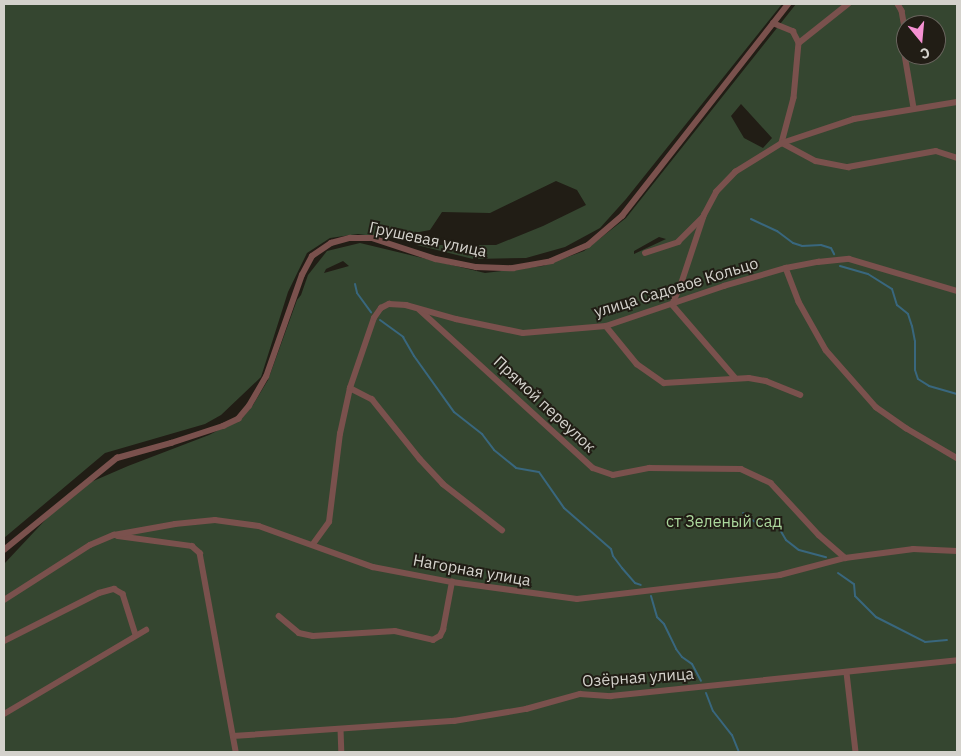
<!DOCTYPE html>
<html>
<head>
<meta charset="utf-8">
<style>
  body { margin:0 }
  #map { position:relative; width:961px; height:756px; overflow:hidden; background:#211d15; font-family:"IBM Plex Sans",sans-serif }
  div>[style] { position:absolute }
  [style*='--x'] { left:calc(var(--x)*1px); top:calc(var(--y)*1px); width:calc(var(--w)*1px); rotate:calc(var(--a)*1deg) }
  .green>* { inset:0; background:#354630 }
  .stream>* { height:2px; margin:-1px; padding:0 1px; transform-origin:1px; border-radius:1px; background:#39677e }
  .street>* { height:5.5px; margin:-2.75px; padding:0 2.75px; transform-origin:2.75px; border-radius:2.75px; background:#7a514d }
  span { translate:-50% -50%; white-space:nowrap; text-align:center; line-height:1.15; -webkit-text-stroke:4px #211d15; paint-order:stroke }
  .street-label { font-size:16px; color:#d4d2cc }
  .park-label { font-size:16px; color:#abd79c }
  .frame { position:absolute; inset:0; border:5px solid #d4d2cc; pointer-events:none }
  .north { position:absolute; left:896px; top:15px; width:50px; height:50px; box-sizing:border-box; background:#211d15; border:1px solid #69655e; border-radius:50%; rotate:163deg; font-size:14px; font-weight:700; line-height:20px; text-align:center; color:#d4d2cc }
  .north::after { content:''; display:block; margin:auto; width:18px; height:22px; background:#f591d2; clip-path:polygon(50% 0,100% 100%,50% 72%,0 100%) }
</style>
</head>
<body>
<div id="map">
  <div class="green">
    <i style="clip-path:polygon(4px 4px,782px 4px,626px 199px,600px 228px,565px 247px,526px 258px,473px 259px,417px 245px,496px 245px,543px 226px,586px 205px,577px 190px,556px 181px,490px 213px,442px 212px,430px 230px,387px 238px,358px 234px,330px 238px,307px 253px,288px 292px,261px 377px,221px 415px,205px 424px,105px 453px,4px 538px)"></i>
    <i style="clip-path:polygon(evenodd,796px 4px,957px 4px,957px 752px,4px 752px,4px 564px,49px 516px,91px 482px,128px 466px,209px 435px,242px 418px,253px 405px,268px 380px,297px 300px,301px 295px,308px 275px,327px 251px,360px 243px,485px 273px,543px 266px,584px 251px,626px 218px,796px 4px,906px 25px,936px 25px,936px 55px,906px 55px,906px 25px,796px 4px,741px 104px,772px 138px,763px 148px,744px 138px,731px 116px,741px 104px,796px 4px,659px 237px,666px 239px,634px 254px,634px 251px,659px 237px,796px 4px,343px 261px,349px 266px,324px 273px,326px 269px,343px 261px)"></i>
  </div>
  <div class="stream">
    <i style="--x:751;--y:219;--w:29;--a:25"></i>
    <i style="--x:777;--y:231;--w:20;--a:37"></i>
    <i style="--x:793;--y:243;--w:9;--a:18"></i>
    <i style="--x:802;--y:246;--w:19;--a:-3"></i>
    <i style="--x:821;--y:245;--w:10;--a:17"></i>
    <i style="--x:831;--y:248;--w:7;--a:63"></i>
    <i style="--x:840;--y:266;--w:29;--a:16"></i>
    <i style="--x:868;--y:274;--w:28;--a:32"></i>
    <i style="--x:892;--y:289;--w:17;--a:73"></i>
    <i style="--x:897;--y:305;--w:14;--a:39"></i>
    <i style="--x:908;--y:314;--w:13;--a:72"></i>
    <i style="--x:912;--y:326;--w:15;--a:79"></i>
    <i style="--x:915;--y:341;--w:29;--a:90"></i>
    <i style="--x:915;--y:370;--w:9;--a:72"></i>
    <i style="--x:918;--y:379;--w:13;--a:32"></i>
    <i style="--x:929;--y:386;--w:29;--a:16"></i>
    <i style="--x:355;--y:284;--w:9;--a:77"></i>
    <i style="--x:357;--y:293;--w:24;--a:54"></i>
    <i style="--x:380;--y:320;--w:29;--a:36"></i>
    <i style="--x:403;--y:337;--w:22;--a:60"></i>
    <i style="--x:414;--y:356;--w:69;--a:54.5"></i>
    <i style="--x:454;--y:412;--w:36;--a:38"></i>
    <i style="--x:482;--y:434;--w:20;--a:53"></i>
    <i style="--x:494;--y:450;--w:28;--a:39"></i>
    <i style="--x:516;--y:468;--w:23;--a:10"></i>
    <i style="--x:539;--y:472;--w:44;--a:55.2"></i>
    <i style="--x:564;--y:508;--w:62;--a:41.1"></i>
    <i style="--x:611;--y:549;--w:7;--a:74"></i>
    <i style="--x:613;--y:556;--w:15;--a:53"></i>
    <i style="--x:622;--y:568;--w:20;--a:49"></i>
    <i style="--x:635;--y:583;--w:6;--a:18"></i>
    <i style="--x:743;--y:513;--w:15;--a:37"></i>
    <i style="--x:755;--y:522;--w:25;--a:14"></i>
    <i style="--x:779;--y:528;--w:14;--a:60"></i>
    <i style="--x:786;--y:540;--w:16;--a:38"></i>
    <i style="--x:799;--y:550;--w:28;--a:15"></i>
    <i style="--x:838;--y:573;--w:19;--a:35"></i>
    <i style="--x:854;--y:584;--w:12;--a:85"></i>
    <i style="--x:855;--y:596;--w:30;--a:45"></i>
    <i style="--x:876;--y:617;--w:55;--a:27"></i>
    <i style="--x:925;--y:642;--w:22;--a:-5"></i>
    <i style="--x:651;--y:596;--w:22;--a:74"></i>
    <i style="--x:657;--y:617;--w:10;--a:45"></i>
    <i style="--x:664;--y:624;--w:28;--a:64"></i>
    <i style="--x:676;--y:649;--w:10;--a:53"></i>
    <i style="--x:682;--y:657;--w:12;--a:35"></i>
    <i style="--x:692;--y:664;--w:19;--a:62"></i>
    <i style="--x:706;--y:693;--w:19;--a:69"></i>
    <i style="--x:713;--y:711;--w:31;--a:52"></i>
    <i style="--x:732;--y:735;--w:18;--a:68"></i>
  </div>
  <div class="street">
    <i style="--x:898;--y:4;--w:8;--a:60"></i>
    <i style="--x:902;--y:11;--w:22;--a:80"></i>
    <i style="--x:906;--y:33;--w:10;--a:107"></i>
    <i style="--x:903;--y:43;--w:66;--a:80.4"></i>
    <i style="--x:773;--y:23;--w:22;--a:22"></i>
    <i style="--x:793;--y:31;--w:13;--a:63"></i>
    <i style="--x:799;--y:43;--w:55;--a:95.2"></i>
    <i style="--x:794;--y:98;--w:47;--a:104.9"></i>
    <i style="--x:782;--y:143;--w:38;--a:28"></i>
    <i style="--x:816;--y:161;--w:33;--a:11"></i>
    <i style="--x:848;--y:167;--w:89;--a:-10.3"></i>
    <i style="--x:936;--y:151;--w:22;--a:18"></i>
    <i style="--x:799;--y:43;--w:63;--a:-38.5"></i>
    <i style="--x:645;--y:253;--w:35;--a:-18"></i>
    <i style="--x:678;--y:242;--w:35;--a:-45"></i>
    <i style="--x:786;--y:268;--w:36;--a:69"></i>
    <i style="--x:799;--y:302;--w:55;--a:60.6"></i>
    <i style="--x:826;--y:350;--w:76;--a:48.7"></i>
    <i style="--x:876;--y:407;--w:37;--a:35"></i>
    <i style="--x:906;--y:428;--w:59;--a:30.5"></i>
    <i style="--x:420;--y:310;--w:234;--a:42.4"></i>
    <i style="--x:593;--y:468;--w:21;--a:19"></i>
    <i style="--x:613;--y:475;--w:37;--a:-11"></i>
    <i style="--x:649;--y:468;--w:92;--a:0.6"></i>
    <i style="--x:741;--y:469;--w:33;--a:25"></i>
    <i style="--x:771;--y:483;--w:71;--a:47.3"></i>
    <i style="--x:819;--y:535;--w:35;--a:41"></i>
    <i style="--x:606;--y:326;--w:49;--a:50.8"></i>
    <i style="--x:637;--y:364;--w:33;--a:35"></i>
    <i style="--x:664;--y:383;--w:85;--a:-3.4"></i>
    <i style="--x:749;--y:378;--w:17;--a:10"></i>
    <i style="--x:766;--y:381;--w:37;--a:22"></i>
    <i style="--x:735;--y:378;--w:96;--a:-130.8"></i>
    <i style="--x:672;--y:305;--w:23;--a:-67"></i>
    <i style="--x:681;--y:284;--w:73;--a:-71.6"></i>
    <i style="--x:704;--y:215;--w:26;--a:-62"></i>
    <i style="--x:716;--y:192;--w:28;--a:-46"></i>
    <i style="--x:735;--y:172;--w:55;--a:-31.7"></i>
    <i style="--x:782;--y:143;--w:76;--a:-18.4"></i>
    <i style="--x:854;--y:119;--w:104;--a:-9.4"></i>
    <i style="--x:350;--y:388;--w:25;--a:27"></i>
    <i style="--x:372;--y:399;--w:77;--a:51.3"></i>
    <i style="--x:420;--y:459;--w:34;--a:47"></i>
    <i style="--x:443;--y:484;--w:75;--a:37.9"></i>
    <i style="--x:118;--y:536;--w:75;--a:7.7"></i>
    <i style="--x:192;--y:546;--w:11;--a:41"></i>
    <i style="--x:200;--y:553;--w:202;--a:79.7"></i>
    <i style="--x:313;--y:544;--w:27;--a:-54"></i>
    <i style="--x:329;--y:522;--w:89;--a:-82.9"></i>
    <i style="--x:340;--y:434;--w:47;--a:-77.7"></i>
    <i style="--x:350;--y:388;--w:74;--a:-71.1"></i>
    <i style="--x:374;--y:318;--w:12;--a:-55"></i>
    <i style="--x:381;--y:308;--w:9;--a:-27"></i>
    <i style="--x:389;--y:304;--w:17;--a:3"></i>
    <i style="--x:406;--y:305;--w:52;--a:15.6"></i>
    <i style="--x:456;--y:319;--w:68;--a:11.8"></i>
    <i style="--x:523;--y:333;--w:83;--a:-4.8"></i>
    <i style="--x:606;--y:326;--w:125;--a:-18.7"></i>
    <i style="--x:724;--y:286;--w:65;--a:-16.2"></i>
    <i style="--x:786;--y:268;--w:33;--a:-11"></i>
    <i style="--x:818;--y:262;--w:31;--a:-6"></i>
    <i style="--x:849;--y:259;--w:113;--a:16.5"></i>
    <i style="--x:4;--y:550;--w:146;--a:-39.2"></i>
    <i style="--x:117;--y:458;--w:56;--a:-15.5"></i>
    <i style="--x:171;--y:443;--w:55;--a:-18.1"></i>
    <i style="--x:223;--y:426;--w:17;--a:-25"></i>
    <i style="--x:238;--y:419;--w:17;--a:-50"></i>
    <i style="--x:249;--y:406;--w:34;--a:-60"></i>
    <i style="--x:266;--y:377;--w:108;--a:-70.6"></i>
    <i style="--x:302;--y:275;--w:21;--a:-62"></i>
    <i style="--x:312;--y:256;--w:23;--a:-34"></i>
    <i style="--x:331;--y:243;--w:20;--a:-15"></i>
    <i style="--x:350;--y:238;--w:22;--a:0"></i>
    <i style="--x:372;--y:238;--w:67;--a:18.2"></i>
    <i style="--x:436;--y:259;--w:41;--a:11.3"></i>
    <i style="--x:476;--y:267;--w:37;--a:2"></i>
    <i style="--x:513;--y:268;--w:39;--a:-10"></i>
    <i style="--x:551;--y:261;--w:40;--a:-23.4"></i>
    <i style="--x:588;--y:245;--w:45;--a:-40.5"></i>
    <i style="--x:622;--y:216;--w:269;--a:-51.9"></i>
    <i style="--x:4;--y:600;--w:102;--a:-32.6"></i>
    <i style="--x:90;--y:545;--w:26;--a:-23"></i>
    <i style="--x:114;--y:535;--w:62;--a:-10.2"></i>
    <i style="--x:175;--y:524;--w:40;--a:-5.7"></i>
    <i style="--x:215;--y:520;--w:44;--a:7.8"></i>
    <i style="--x:259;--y:526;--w:121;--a:19.8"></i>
    <i style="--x:373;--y:567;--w:80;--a:10.8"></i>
    <i style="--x:452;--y:582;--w:126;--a:7.7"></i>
    <i style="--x:577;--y:599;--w:204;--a:-6.7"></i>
    <i style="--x:780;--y:575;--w:67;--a:-14.7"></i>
    <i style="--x:845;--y:558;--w:69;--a:-7.5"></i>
    <i style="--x:913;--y:549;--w:44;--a:2.6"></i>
    <i style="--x:279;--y:616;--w:26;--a:40"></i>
    <i style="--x:299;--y:633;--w:14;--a:12"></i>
    <i style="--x:313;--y:636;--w:82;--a:-3.5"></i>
    <i style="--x:395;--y:631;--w:39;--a:13"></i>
    <i style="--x:433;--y:640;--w:8;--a:-30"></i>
    <i style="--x:440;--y:636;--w:7;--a:-63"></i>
    <i style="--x:443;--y:630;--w:49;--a:-79.4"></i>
    <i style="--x:4;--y:641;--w:106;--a:-26.8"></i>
    <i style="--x:99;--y:593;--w:16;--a:-15"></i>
    <i style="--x:114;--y:589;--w:10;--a:29"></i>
    <i style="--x:123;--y:594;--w:43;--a:72.4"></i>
    <i style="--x:847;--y:673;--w:80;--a:83.5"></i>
    <i style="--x:4;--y:714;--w:165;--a:-30.6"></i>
    <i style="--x:341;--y:729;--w:23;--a:88"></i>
    <i style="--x:233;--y:736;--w:222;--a:-3.9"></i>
    <i style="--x:454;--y:721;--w:73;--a:-9.5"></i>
    <i style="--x:526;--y:709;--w:56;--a:-15.5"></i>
    <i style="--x:580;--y:694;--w:31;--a:4"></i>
    <i style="--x:611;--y:696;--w:348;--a:-5.9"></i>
  </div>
  <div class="street-label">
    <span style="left:428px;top:239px;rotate:12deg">Грушевая улица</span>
    <span style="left:676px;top:287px;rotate:-17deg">улица Садовое Кольцо</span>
    <span style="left:545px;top:404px;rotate:43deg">Прямой переулок</span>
    <span style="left:472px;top:570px;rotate:10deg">Нагорная улица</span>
    <span style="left:638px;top:677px;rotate:-4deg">Озёрная улица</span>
  </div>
  <div class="park-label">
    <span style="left:724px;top:521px">ст Зеленый сад</span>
  </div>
  <div class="frame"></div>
  <div class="north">С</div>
</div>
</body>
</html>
